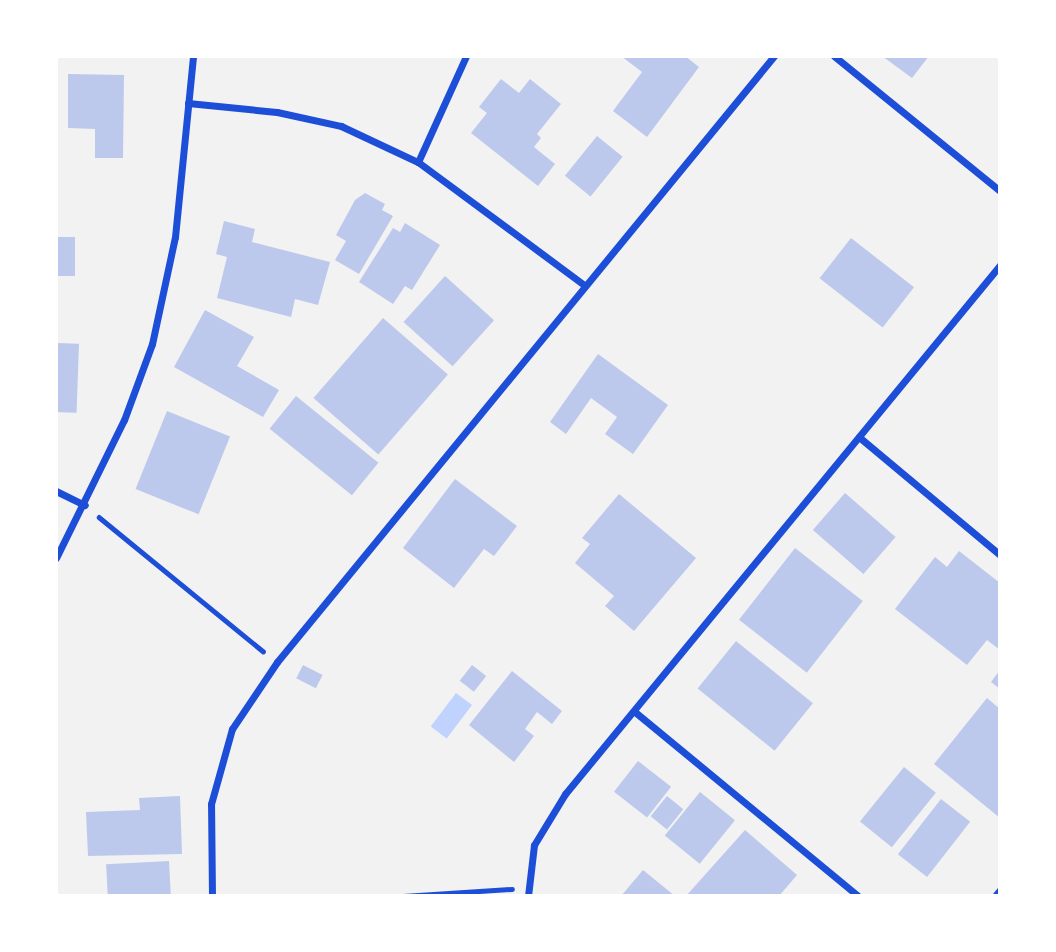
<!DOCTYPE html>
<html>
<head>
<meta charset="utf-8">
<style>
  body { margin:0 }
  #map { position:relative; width:1056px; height:952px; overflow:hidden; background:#f2f2f2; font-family:"PT Serif",serif }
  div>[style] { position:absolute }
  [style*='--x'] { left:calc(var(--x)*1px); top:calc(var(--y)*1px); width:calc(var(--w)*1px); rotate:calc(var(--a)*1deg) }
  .water>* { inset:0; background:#bfd3fe; transform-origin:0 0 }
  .building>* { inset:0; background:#bdc9ec; transform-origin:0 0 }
  .path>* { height:4.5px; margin:-2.25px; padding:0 2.25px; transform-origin:2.25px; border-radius:2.25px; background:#1d4ed8 }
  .minor>* { height:7px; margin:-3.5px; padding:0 3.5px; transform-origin:3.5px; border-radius:3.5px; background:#1d4ed8 }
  span { translate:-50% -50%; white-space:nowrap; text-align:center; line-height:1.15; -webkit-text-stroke:6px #fff; paint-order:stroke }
  .frame { position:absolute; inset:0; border:58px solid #fff; pointer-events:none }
</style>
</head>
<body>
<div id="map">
  <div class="water">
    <i style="left:456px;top:693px;width:20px;height:42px;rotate:37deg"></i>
  </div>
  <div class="building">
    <i style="clip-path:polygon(621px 56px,685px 56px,699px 67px,647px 137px,613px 111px,642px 72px)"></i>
    <i style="clip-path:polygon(882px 56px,929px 56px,912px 78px)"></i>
    <i style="clip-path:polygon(68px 74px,124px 75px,123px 158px,95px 158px,95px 129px,68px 128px)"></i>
    <i style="clip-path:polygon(501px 79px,519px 93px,530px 79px,561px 104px,537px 134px,541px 138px,534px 147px,555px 164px,538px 186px,471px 133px,487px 113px,479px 107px)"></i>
    <i style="left:597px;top:136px;width:33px;height:51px;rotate:39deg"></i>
    <i style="clip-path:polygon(365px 193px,385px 204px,382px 210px,393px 216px,359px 274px,335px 260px,346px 241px,336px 235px,355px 200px)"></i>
    <i style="clip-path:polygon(224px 221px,255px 229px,252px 242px,330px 262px,318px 305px,295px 299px,291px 317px,217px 298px,227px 257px,216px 254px)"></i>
    <i style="clip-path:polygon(405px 223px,440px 245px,412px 290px,405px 286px,393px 304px,359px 282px,393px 228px,400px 232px)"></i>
    <i style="left:56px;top:237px;width:19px;height:39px"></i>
    <i style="left:851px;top:238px;width:80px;height:51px;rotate:38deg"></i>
    <i style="left:445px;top:276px;width:66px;height:62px;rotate:42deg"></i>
    <i style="clip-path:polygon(205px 310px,254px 337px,237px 366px,279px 390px,263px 417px,174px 367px)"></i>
    <i style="left:383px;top:318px;width:86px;height:106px;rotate:41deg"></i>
    <i style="left:56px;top:343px;width:23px;height:69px;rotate:2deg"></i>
    <i style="clip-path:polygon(598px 354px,668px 405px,633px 454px,605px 434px,617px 417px,591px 398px,566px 434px,550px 422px)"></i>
    <i style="left:296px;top:396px;width:106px;height:42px;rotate:39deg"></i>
    <i style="left:167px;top:411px;width:68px;height:84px;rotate:22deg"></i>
    <i style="clip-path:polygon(455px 479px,517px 526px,494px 556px,484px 549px,454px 588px,403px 548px)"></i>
    <i style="left:845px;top:493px;width:67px;height:49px;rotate:41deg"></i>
    <i style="clip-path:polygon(619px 494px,696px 558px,634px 631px,605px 606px,614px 596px,575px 563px,590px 544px,582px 538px)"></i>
    <i style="left:795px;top:548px;width:86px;height:91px;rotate:38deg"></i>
    <i style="clip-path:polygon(959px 551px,1000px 583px,1000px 650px,987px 640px,967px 665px,895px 609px,935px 557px,947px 567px)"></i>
    <i style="left:736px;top:641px;width:99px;height:61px;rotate:39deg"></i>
    <i style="left:303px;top:665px;width:22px;height:15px;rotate:27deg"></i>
    <i style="left:472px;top:665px;width:18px;height:20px;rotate:38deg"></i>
    <i style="clip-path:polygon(1000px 670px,1000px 689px,991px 682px)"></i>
    <i style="clip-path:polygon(512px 671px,562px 711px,552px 724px,537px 712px,525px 729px,534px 736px,514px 762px,469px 725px)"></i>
    <i style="clip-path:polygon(987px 698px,1000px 709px,1000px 818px,934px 764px)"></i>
    <i style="left:638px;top:761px;width:42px;height:39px;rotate:38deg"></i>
    <i style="left:904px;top:767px;width:41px;height:70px;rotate:39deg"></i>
    <i style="left:700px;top:792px;width:45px;height:56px;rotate:39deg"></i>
    <i style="clip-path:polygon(180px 796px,182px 854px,88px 856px,86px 812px,140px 810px,139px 798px)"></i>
    <i style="left:667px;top:796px;width:21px;height:26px;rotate:39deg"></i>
    <i style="left:941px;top:799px;width:37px;height:70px;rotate:38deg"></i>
    <i style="clip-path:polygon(745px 830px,797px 875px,779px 896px,686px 896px)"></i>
    <i style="left:169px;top:861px;width:35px;height:63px;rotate:87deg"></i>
    <i style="clip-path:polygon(643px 870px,675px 896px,621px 896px)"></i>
  </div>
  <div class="path">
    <i style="--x:99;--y:517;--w:212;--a:39.3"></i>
    <i style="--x:403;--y:896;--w:109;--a:-3.7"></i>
  </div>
  <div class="minor">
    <i style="--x:834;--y:56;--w:214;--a:39.1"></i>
    <i style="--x:188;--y:103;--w:89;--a:5.8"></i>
    <i style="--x:277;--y:112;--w:66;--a:12.3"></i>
    <i style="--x:341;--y:126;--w:85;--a:25.1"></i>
    <i style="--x:418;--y:162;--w:205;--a:36.5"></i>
    <i style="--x:418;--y:162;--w:116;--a:-65.6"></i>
    <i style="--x:859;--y:437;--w:184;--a:39.9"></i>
    <i style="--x:56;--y:491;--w:32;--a:26"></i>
    <i style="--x:56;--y:558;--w:154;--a:-63.8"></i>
    <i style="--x:124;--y:420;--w:81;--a:-69.8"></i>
    <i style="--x:152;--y:344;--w:109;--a:-77.9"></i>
    <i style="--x:175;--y:237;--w:182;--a:-84.3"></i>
    <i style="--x:635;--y:712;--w:289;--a:39.5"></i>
    <i style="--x:212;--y:896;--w:92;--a:-90.6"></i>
    <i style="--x:211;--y:804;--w:78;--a:-74.4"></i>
    <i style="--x:232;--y:729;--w:81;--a:-56.1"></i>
    <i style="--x:277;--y:662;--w:784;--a:-50.64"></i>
    <i style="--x:528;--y:896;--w:51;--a:-83.3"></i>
    <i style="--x:534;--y:845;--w:60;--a:-58.7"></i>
    <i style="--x:565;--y:794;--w:685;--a:-50.57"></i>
    <i style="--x:995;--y:896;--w:8;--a:-50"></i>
  </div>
  <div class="frame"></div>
</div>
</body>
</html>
